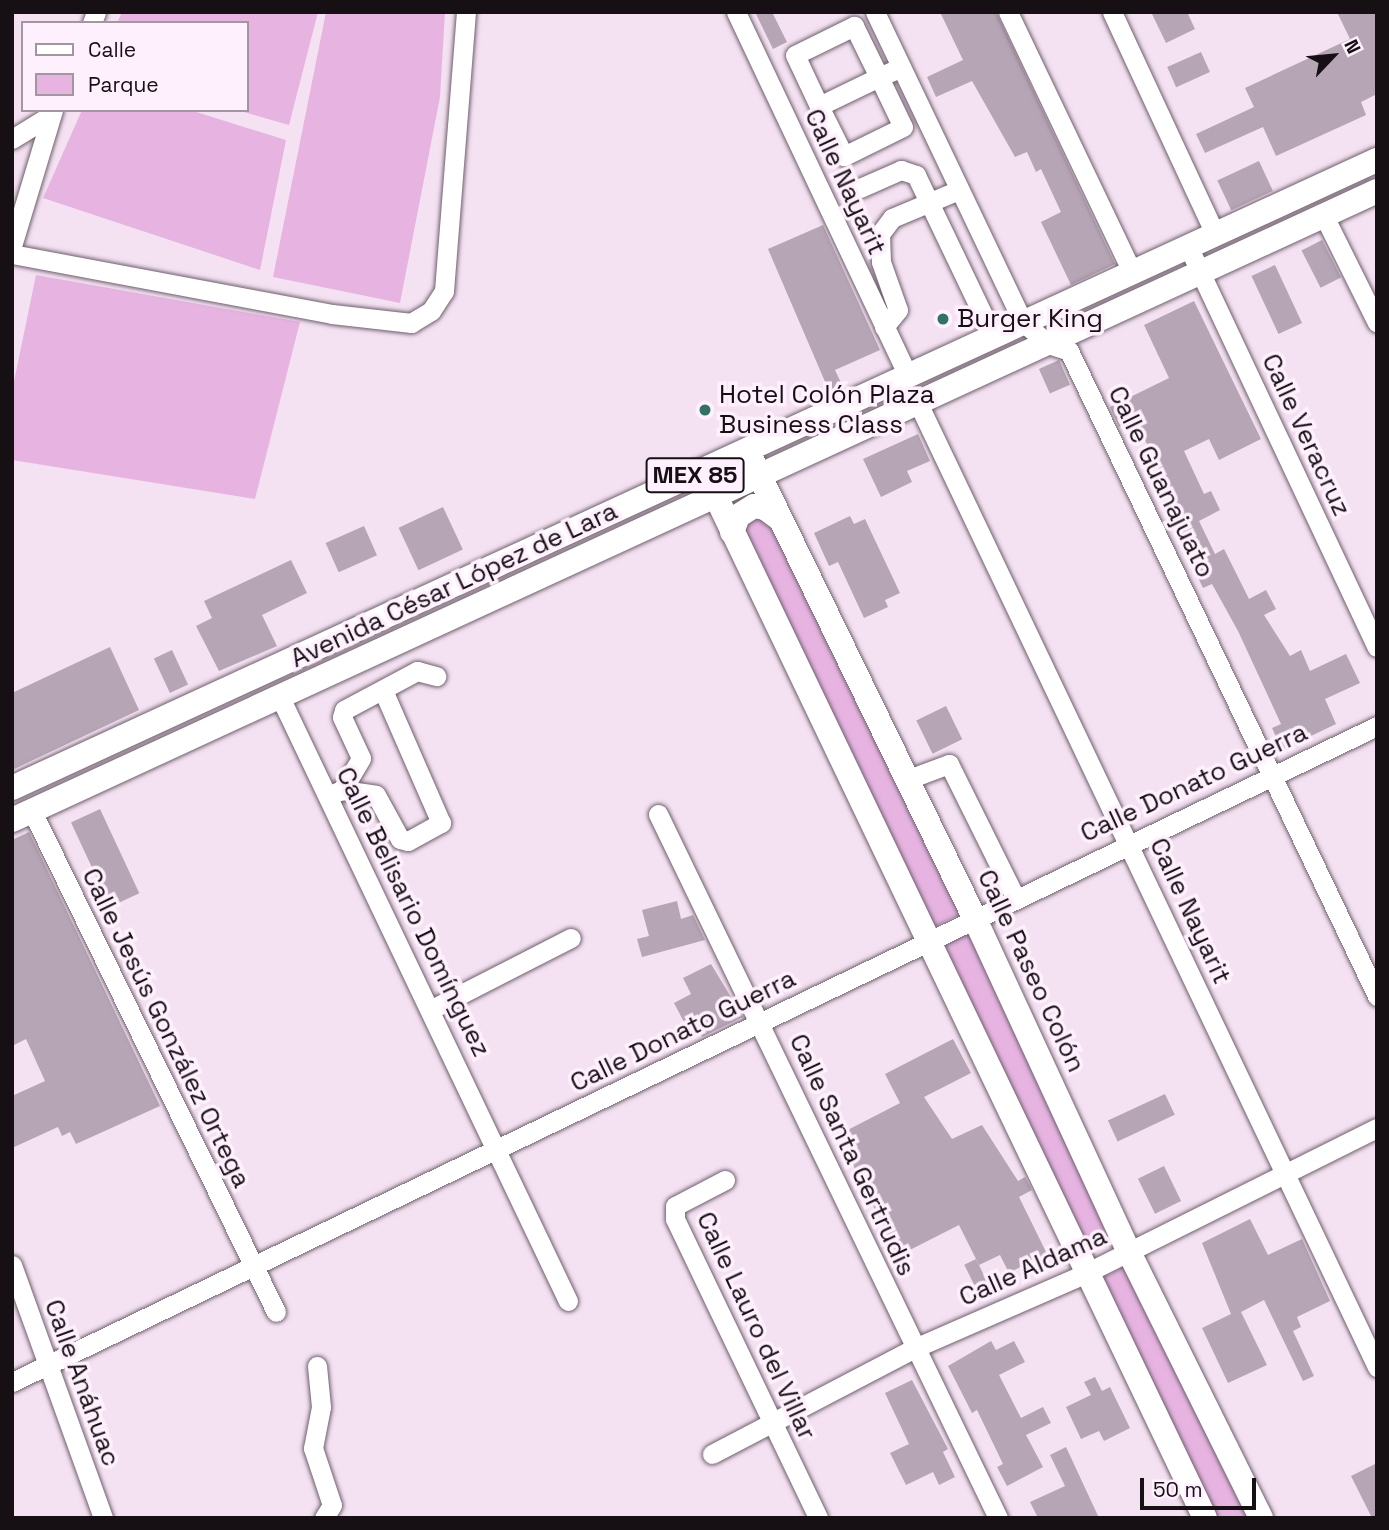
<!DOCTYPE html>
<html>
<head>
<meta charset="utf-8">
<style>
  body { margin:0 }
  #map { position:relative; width:1389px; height:1530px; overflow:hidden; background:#f4e2f2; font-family:"Space Grotesk",sans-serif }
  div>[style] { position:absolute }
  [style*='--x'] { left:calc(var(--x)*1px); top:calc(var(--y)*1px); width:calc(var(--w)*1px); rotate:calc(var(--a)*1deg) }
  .green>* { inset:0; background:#e7b4e2; transform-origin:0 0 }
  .building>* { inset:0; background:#b6a5b5; transform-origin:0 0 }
  .roads { filter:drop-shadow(0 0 2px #6f5f6d) drop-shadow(0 0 2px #6f5f6d) }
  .minor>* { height:19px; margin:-9.5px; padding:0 9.5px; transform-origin:9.5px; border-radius:9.5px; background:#fff }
  .major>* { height:24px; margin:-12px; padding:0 12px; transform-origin:12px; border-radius:12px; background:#fff }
  .dots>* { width:19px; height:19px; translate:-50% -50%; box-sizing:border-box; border:4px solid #fff0fd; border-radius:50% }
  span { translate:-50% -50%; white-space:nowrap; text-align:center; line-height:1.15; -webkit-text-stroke:7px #fff0fd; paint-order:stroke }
  .shield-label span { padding:2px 5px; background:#fff0fd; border:2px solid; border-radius:5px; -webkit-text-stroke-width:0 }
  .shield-label { font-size:24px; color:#161015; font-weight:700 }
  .street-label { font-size:26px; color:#161015 }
  .poi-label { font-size:26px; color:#161015 }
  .left { translate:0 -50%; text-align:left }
  .frame { position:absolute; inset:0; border:14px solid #161015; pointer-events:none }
  .legend { position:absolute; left:21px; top:21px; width:228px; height:91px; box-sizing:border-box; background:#fff0fd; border:2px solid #a296a0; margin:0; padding:9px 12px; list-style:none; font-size:21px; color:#161015 }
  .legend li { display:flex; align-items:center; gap:14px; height:35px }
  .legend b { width:35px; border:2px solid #a296a0 }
  .north { position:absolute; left:1298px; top:21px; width:70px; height:70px; -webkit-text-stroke:5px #fff0fd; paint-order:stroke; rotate:64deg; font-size:19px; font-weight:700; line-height:28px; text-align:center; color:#161015 }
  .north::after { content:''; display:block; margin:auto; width:24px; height:32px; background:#161015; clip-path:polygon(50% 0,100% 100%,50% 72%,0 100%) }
  .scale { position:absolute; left:1140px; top:1478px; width:116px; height:32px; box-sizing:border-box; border:4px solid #161015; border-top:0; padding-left:9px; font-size:21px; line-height:24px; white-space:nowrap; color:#161015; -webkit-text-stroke:5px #fff0fd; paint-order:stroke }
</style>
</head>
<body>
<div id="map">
  <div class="green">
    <i style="clip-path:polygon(122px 12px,318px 12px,289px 125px,237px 110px,247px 110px,247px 23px,117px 23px)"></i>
    <i style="clip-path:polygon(326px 12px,445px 12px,440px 97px,400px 303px,273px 277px)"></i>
    <i style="clip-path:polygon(82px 110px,190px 110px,286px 140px,260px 270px,43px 198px)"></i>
    <i style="clip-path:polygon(36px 275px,300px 322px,255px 499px,12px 460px,12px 391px)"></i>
    <i style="clip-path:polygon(762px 512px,783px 534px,963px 913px,927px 930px,746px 550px,743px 522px)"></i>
    <i style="clip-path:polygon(970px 928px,1116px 1242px,1087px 1255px,935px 944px)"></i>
    <i style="left:1128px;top:1265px;width:282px;height:34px;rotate:64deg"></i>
  </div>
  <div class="building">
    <i style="clip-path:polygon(755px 12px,772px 12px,787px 42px,773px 49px)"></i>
    <i style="clip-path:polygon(940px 12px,996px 12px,1115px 264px,1071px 285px,1041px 222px,1061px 212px,1041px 169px,1036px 172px,1027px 152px,1015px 157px,972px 81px,936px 97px,927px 77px,963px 60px)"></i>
    <i style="clip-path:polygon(1151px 12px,1187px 12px,1195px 29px,1166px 43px)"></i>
    <i style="clip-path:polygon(1337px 12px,1377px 12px,1377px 94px,1361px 102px,1366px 115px,1276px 156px,1263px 127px,1205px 153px,1196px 134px,1254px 107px,1245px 88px,1350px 39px)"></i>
    <i style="left:1201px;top:52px;width:22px;height:37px;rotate:66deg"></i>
    <i style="left:1259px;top:161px;width:33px;height:46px;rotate:65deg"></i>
    <i style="clip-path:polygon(823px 225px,880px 350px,835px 370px,842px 385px,829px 391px,768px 249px)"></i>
    <i style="left:1322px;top:240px;width:42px;height:23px;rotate:63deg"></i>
    <i style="left:1275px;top:265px;width:64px;height:26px;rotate:65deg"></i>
    <i style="clip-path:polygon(1194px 301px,1261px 439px,1219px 460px,1209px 439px,1184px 451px,1204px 494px,1211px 491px,1220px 510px,1199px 521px,1215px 554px,1224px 549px,1249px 599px,1266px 590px,1276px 609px,1264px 615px,1290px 656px,1301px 650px,1310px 671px,1346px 654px,1360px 683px,1325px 699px,1336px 724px,1282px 750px,1272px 728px,1281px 724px,1238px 631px,1212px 584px,1203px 588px,1180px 540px,1173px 522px,1178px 519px,1163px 487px,1156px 490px,1149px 477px,1160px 471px,1143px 436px,1139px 438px,1131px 421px,1119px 427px,1110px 407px,1169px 378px,1144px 325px)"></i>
    <i style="left:1059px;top:360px;width:27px;height:22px;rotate:66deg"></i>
    <i style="clip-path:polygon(918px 434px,930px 461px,907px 471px,912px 482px,881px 497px,863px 459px)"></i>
    <i style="left:443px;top:507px;width:47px;height:49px;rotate:65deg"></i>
    <i style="clip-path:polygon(850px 516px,854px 524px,865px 519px,900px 593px,885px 600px,888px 607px,864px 618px,838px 562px,829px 566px,814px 533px)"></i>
    <i style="left:364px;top:526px;width:32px;height:42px;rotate:66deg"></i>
    <i style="clip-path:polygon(291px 560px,307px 593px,262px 615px,277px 646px,219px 671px,196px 626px,212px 618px,204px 601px)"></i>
    <i style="clip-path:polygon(110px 647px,139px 710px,12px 770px,12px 693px)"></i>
    <i style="left:172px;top:650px;width:38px;height:20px;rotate:65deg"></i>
    <i style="left:946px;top:706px;width:37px;height:33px;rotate:64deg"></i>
    <i style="left:100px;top:809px;width:93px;height:32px;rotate:65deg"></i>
    <i style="clip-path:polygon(29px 832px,160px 1106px,76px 1144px,70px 1132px,62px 1136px,58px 1127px,12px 1148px,12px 1096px,45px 1081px,26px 1039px,12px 1046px,12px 840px)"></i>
    <i style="clip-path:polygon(677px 901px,681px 919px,693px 915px,705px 940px,642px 957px,637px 939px,649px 936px,642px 910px)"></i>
    <i style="clip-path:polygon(711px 964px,743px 1017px,702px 1037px,693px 1018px,684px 1022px,674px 1003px,691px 994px,683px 978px)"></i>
    <i style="clip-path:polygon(953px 1039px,971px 1073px,924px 1097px,952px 1139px,982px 1125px,1018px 1181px,1025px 1177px,1032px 1190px,1019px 1197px,1049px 1258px,1031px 1266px,1030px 1262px,1009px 1273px,1000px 1255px,979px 1265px,959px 1225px,898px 1256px,838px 1135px,900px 1103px,885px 1074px)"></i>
    <i style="left:1165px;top:1094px;width:23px;height:63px;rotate:65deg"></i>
    <i style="left:1164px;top:1166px;width:39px;height:29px;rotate:64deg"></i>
    <i style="clip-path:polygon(1250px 1219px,1268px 1255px,1302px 1239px,1330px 1301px,1297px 1317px,1301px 1327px,1293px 1331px,1314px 1376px,1303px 1381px,1264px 1300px,1241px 1312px,1267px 1365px,1228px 1383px,1202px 1328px,1231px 1314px,1202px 1243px)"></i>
    <i style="left:976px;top:1259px;width:32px;height:13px;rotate:64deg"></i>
    <i style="clip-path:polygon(991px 1341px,996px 1350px,1014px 1341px,1025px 1362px,999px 1375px,1021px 1418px,1043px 1407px,1051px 1423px,1026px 1435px,1043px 1467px,1007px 1486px,997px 1467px,1003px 1464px,977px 1410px,972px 1413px,948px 1366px)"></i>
    <i style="clip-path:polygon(1095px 1377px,1102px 1391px,1110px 1387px,1130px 1428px,1104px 1441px,1099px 1431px,1081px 1439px,1066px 1407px,1091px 1395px,1084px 1382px)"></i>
    <i style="clip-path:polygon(912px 1380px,948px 1449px,943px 1452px,955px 1477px,939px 1485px,933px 1472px,906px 1485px,890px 1453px,909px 1444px,885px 1393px)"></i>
    <i style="clip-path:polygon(1066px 1447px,1086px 1490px,1099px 1518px,1038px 1518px,1030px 1502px,1065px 1486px,1050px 1455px)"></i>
    <i style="clip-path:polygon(1377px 1463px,1377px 1518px,1372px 1518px,1351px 1476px)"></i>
  </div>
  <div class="roads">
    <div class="minor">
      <i style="--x:736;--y:12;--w:400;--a:64.7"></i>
      <i style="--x:875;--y:12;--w:344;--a:64.5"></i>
      <i style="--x:1023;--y:322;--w:33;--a:41"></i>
      <i style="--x:1048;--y:344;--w:22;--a:18"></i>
      <i style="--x:1069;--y:351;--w:715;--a:64.47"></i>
      <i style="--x:1008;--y:12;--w:288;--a:64.5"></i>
      <i style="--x:1112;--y:12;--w:245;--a:65.1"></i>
      <i style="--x:92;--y:23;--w:12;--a:-70"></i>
      <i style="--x:819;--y:106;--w:56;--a:-115.2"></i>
      <i style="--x:795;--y:55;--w:66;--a:-26.2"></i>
      <i style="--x:854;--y:26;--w:57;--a:63.9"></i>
      <i style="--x:879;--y:77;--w:55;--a:64.4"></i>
      <i style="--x:903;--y:127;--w:66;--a:153.8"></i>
      <i style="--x:844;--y:156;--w:56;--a:-116.6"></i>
      <i style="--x:819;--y:106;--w:67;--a:-25.8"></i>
      <i style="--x:879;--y:77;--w:24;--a:-24"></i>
      <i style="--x:12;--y:139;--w:46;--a:-31.6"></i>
      <i style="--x:860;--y:188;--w:45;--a:-23.7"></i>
      <i style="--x:901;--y:170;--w:16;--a:18"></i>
      <i style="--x:916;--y:175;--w:178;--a:64.4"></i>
      <i style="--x:1324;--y:216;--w:119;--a:63.6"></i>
      <i style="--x:12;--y:246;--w:142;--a:-73.2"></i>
      <i style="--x:1188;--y:246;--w:443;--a:64.8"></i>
      <i style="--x:12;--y:254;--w:326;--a:10.6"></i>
      <i style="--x:332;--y:314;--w:80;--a:6.5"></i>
      <i style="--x:411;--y:323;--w:23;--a:-31"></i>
      <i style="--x:431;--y:311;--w:24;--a:-57"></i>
      <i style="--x:444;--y:291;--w:280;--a:-85.5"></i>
      <i style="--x:884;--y:327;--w:22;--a:-51"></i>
      <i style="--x:898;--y:310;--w:51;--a:-109.5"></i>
      <i style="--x:881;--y:262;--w:28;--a:-92"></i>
      <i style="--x:880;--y:234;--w:20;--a:-53"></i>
      <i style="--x:892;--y:218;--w:73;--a:-22.7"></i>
      <i style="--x:918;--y:403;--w:1068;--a:64.54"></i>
      <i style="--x:280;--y:697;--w:669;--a:64.51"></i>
      <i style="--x:906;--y:780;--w:46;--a:-20.4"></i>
      <i style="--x:949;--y:764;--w:151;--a:63.6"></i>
      <i style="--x:342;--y:790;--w:34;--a:8"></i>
      <i style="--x:376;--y:795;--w:50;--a:61.4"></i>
      <i style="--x:400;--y:839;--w:8;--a:14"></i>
      <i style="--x:408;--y:841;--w:38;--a:-29"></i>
      <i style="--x:441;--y:823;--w:145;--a:-113.6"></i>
      <i style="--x:332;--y:794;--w:11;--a:-22"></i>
      <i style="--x:342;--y:790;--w:37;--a:-59"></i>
      <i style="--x:361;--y:758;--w:45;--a:-114.9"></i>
      <i style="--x:342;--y:717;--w:7;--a:-74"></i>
      <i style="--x:344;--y:710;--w:83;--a:-28.1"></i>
      <i style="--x:417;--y:671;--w:20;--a:15"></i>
      <i style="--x:32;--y:811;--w:557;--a:64.03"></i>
      <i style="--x:658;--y:814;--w:782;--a:64.22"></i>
      <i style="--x:430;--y:1010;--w:158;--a:-27.1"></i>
      <i style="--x:725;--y:1180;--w:56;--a:152.5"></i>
      <i style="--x:675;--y:1206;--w:13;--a:90"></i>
      <i style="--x:675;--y:1219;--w:331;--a:64.4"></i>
      <i style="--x:12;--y:1265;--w:269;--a:70.2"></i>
      <i style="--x:317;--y:1366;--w:41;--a:84.4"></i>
      <i style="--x:321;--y:1407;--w:42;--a:101"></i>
      <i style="--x:313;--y:1448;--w:60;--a:71.6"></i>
      <i style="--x:332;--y:1505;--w:15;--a:122"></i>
      <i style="--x:12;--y:1382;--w:1514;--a:-25.67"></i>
      <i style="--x:712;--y:1454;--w:229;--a:-27.6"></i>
      <i style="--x:915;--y:1348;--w:184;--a:-23.6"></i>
      <i style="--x:1084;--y:1274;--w:327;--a:-26.5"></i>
    </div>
    <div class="major">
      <i style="--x:753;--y:462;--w:508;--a:64.09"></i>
      <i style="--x:975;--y:919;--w:367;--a:65.2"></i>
      <i style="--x:1129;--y:1252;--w:297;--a:63.6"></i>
      <i style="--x:710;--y:484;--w:1146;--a:64.42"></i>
      <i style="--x:732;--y:532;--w:17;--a:-69"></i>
      <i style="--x:738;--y:516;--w:19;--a:-32"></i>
      <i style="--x:754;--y:506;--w:11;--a:10"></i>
      <i style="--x:765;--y:508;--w:19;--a:36"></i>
      <i style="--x:12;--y:788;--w:1503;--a:-24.71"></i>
      <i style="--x:12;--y:820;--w:1503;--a:-24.74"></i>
    </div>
  </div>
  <div class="dots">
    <i style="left:943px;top:319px;background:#307364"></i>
    <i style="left:705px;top:410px;background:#307364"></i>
  </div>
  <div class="shield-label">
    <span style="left:695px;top:475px">MEX 85</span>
  </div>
  <div class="street-label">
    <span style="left:845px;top:182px;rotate:65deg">Calle Nayarit</span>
    <span style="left:1306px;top:435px;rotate:65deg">Calle Veracruz</span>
    <span style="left:1161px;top:482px;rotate:64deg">Calle Guanajuato</span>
    <span style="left:454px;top:585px;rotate:-25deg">Avenida César López de Lara</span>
    <span style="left:1194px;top:783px;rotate:-25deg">Calle Donato Guerra</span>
    <span style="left:1190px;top:911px;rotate:65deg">Calle Nayarit</span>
    <span style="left:413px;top:912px;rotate:64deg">Calle Belisario Domínguez</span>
    <span style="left:1031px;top:971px;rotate:65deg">Calle Paseo Colón</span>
    <span style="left:166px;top:1028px;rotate:64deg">Calle Jesús González Ortega</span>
    <span style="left:683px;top:1031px;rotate:-26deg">Calle Donato Guerra</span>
    <span style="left:852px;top:1155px;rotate:65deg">Calle Santa Gertrudis</span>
    <span style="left:1033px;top:1267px;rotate:-24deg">Calle Aldama</span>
    <span style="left:756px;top:1326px;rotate:65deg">Calle Lauro del Villar</span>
    <span style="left:82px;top:1383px;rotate:70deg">Calle Anáhuac</span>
  </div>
  <div class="poi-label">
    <span class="left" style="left:957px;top:319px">Burger King</span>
    <span class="left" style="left:719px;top:410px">Hotel Colón Plaza<br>Business Class</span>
  </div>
  <div class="frame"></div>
  <ul class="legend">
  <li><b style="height:9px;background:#fff"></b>Calle</li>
  <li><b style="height:19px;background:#e7b4e2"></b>Parque</li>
  </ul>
  <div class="north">N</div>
  <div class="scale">50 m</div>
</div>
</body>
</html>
